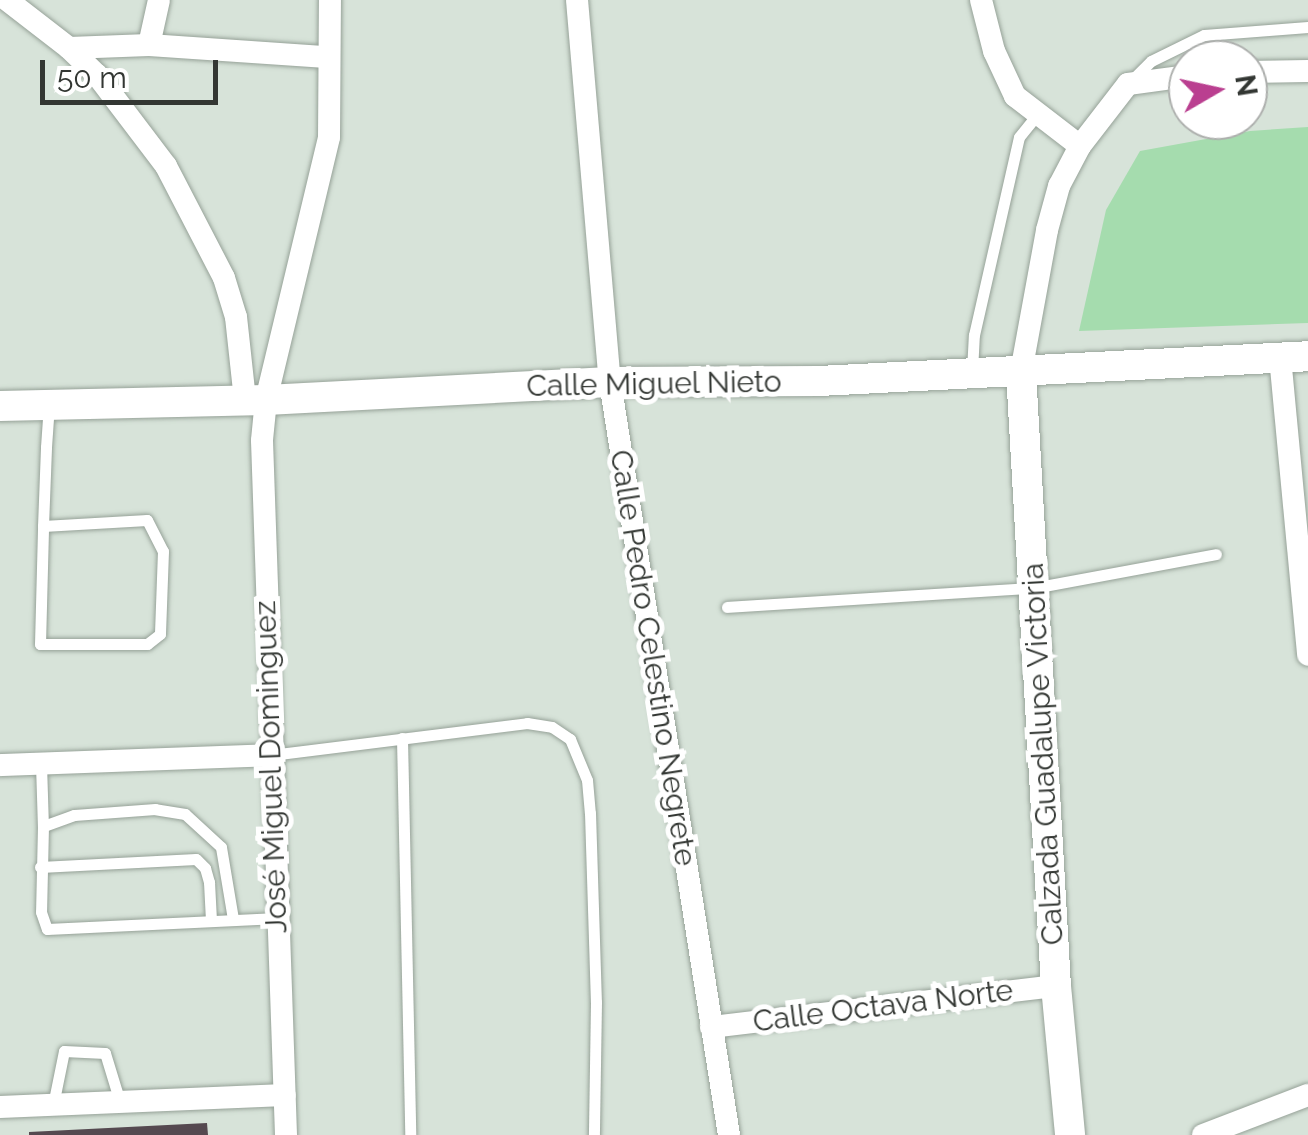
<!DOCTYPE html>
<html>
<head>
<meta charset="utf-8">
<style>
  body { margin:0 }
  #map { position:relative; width:1308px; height:1135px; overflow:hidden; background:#d7e3d9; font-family:Raleway,sans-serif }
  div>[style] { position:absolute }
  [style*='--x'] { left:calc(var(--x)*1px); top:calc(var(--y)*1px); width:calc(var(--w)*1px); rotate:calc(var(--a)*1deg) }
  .green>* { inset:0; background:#a5dcae }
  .building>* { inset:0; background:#554950 }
  .roads { filter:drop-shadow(0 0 2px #96a298) drop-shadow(0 0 2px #96a298) }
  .lane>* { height:11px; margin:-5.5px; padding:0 5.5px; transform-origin:5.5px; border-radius:5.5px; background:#fff }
  .street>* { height:22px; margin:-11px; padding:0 11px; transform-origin:11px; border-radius:11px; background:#fff }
  .secondary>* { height:30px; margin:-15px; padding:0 15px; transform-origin:15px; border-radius:15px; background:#fff }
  span { translate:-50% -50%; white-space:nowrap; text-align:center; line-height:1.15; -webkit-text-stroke:10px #fff; paint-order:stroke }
  .street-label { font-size:30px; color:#333733 }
  .north { position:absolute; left:1168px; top:40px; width:100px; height:100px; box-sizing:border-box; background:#fff; border:2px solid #adafad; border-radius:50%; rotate:81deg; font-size:28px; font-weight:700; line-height:40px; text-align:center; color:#333733 }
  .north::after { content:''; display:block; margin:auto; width:35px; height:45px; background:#ba3f90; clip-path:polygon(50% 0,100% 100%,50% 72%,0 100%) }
  .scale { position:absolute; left:40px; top:60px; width:178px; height:45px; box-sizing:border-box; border:5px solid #333733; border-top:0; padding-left:12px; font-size:30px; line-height:35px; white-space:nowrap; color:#333733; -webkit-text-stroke:8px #fff; paint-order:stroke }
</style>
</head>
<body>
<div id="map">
  <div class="green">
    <i style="clip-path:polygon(1308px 127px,1308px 323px,1079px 331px,1106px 210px,1140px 151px,1250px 131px)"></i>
  </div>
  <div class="building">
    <i style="clip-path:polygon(207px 1123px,208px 1135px,29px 1135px,29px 1132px)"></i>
  </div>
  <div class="roads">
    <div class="lane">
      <i style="--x:1132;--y:80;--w:27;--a:-45"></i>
      <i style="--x:1151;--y:61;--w:59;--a:-26.1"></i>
      <i style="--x:1204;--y:35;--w:104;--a:-4.4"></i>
      <i style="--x:972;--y:371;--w:36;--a:-87"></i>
      <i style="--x:974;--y:335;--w:203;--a:-77.2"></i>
      <i style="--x:1019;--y:137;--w:27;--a:-51"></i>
      <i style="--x:43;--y:526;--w:104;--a:-3.3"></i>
      <i style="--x:147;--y:520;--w:35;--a:63"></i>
      <i style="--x:163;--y:551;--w:83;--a:92.1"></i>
      <i style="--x:160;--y:634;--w:16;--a:142"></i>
      <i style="--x:147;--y:644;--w:107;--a:180"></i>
      <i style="--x:40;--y:644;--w:118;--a:-88.5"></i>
      <i style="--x:43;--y:526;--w:79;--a:-87.8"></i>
      <i style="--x:46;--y:447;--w:39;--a:-86"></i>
      <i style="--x:727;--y:607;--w:307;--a:-3.6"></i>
      <i style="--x:1033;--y:588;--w:186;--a:-10.5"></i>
      <i style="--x:402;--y:738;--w:397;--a:88.8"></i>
      <i style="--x:271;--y:755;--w:258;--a:-7.1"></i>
      <i style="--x:527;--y:723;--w:25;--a:9"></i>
      <i style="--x:552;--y:727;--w:22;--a:34"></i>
      <i style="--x:570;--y:739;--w:44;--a:67.5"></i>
      <i style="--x:587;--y:780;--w:33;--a:85"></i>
      <i style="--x:590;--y:813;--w:189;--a:88.2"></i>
      <i style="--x:596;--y:1002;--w:133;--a:90.9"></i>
      <i style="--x:41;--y:764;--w:62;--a:88.2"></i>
      <i style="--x:40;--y:867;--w:156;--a:-2.9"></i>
      <i style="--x:196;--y:859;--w:13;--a:45"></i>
      <i style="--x:205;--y:868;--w:15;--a:74"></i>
      <i style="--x:209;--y:882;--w:39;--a:87"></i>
      <i style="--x:233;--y:919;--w:73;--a:-99.5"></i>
      <i style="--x:221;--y:847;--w:49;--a:-137.5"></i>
      <i style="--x:185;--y:814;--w:30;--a:-171"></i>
      <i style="--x:155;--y:809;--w:81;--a:175.8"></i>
      <i style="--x:74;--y:815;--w:33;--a:160"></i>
      <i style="--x:43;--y:826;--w:86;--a:91.3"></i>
      <i style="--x:41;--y:912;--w:18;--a:71"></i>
      <i style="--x:47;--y:929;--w:231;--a:-2.7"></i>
      <i style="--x:53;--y:1105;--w:55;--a:-78.5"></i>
      <i style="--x:64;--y:1051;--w:41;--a:2.8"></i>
      <i style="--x:105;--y:1053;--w:51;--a:73"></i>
    </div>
    <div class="street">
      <i style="--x:7;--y:0;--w:78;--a:37.7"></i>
      <i style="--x:69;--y:48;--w:39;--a:44"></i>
      <i style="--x:97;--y:75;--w:114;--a:52.8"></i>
      <i style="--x:166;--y:166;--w:126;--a:62.6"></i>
      <i style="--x:224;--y:278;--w:41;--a:72.9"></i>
      <i style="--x:236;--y:317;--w:83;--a:83.8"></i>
      <i style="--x:577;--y:0;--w:383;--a:85.1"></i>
      <i style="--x:610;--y:382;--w:762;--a:81.02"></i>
      <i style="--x:981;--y:0;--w:53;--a:75.7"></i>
      <i style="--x:994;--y:51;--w:50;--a:65"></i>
      <i style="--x:1015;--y:96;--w:82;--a:37.6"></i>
      <i style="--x:149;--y:45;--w:46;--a:-77.5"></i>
      <i style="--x:69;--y:48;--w:80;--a:-2.1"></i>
      <i style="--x:149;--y:45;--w:178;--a:3.9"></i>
      <i style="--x:1248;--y:72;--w:60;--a:-1"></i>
      <i style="--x:1280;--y:357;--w:299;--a:84.6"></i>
      <i style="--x:1021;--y:372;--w:144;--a:-79.6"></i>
      <i style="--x:1047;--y:230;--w:46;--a:-74.7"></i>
      <i style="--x:1059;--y:186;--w:45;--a:-62.3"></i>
      <i style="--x:1080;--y:146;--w:78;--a:-52.3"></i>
      <i style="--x:1128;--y:84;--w:61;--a:-7.6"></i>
      <i style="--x:0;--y:765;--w:271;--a:-2.1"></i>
      <i style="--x:711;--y:1027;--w:347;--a:-6.8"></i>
      <i style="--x:0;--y:1107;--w:285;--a:-2.4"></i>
      <i style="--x:286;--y:1135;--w:695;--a:-91.98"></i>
      <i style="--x:262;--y:440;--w:40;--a:-84.3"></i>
      <i style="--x:266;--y:400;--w:270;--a:-76.5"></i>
      <i style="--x:329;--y:137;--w:137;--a:-89.6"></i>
      <i style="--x:1203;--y:1135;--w:112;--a:-20.9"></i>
    </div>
    <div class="secondary">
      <i style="--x:1021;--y:372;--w:615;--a:86.74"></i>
      <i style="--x:1056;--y:986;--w:150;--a:84.6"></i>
      <i style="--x:0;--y:406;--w:266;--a:-1.3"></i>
      <i style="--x:266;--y:400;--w:344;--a:-3"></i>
      <i style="--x:610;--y:382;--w:209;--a:-0.3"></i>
      <i style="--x:819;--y:381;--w:490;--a:-2.9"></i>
    </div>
  </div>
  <div class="street-label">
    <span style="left:654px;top:384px;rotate:-1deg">Calle Miguel Nieto</span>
    <span style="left:653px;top:658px;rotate:81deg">Calle Pedro Celestino Negrete</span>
    <span style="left:1043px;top:754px;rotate:-93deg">Calzada Guadalupe Victoria</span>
    <span style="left:271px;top:767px;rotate:-92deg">José Miguel Dominguez</span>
    <span style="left:883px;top:1006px;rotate:-7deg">Calle Octava Norte</span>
  </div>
  <div class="north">N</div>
  <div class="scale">50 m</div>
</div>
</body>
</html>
